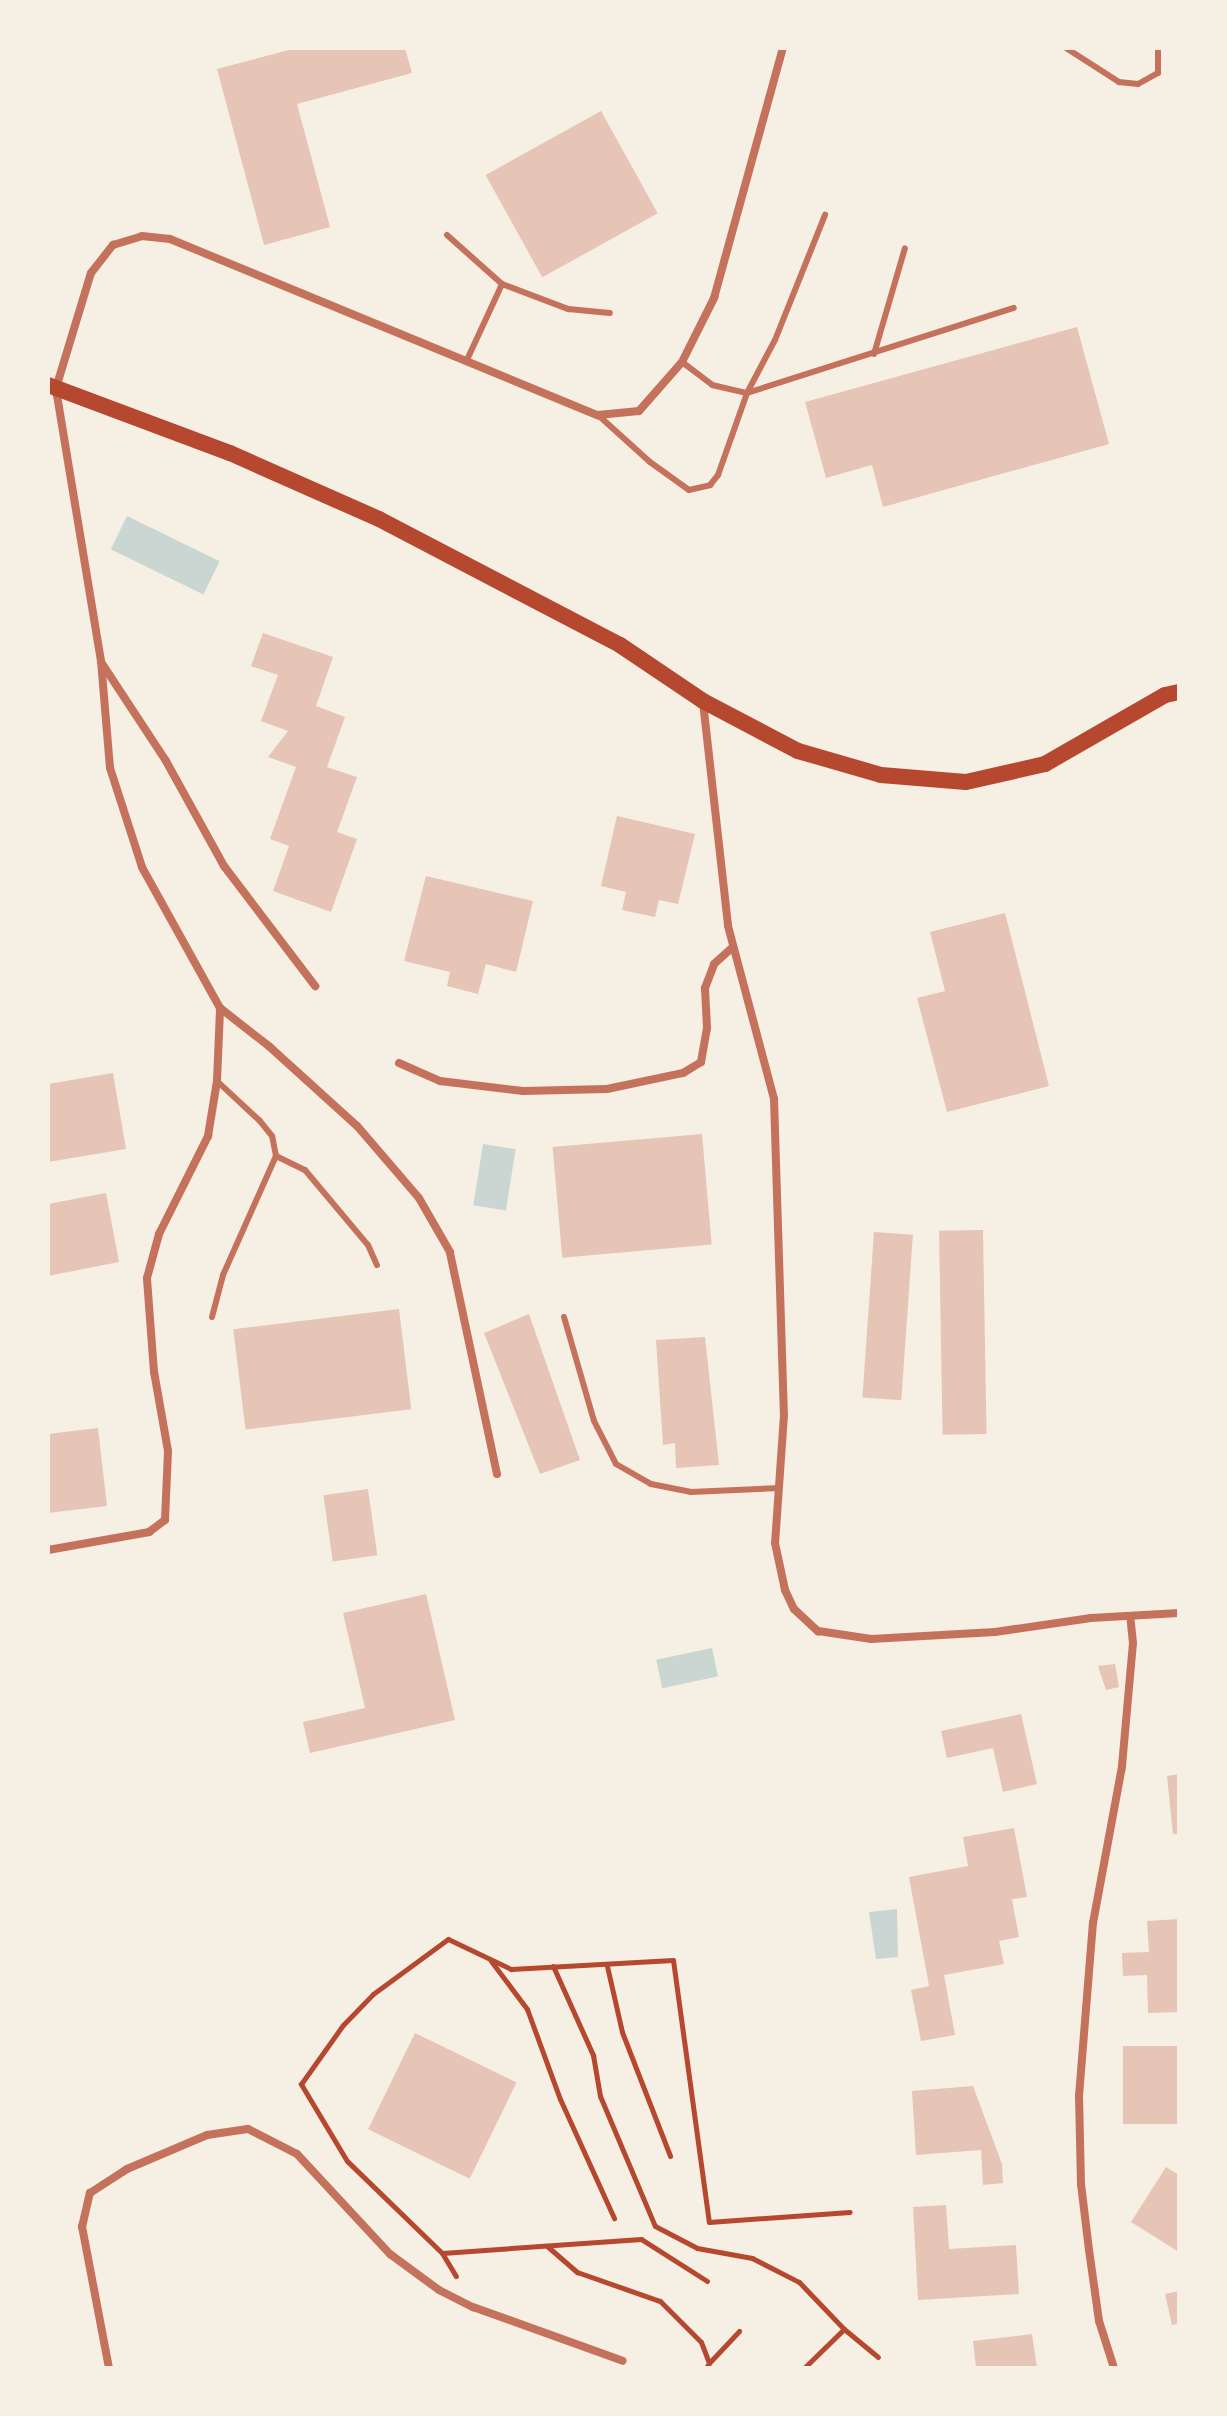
<!DOCTYPE html>
<html>
<head>
<meta charset="utf-8">
<style>
  body { margin:0 }
  #map { position:relative; width:1227px; height:2416px; overflow:hidden; background:#f6efe4; font-family:"Sofia Sans Condensed",sans-serif }
  div>[style] { position:absolute }
  [style*='--x'] { left:calc(var(--x)*1px); top:calc(var(--y)*1px); width:calc(var(--w)*1px); rotate:calc(var(--a)*1deg) }
  .water>* { inset:0; background:#c9d6d2; transform-origin:0 0 }
  .building>* { inset:0; background:#e6c5b7; transform-origin:0 0 }
  .path>* { height:5px; margin:-2.5px; padding:0 2.5px; transform-origin:2.5px; border-radius:2.5px; background:#b5482f }
  .service>* { height:6px; margin:-3px; padding:0 3px; transform-origin:3px; border-radius:3px; background:#c5725c }
  .minor>* { height:8px; margin:-4px; padding:0 4px; transform-origin:4px; border-radius:4px; background:#c5725c }
  .secondary>* { height:16px; margin:-8px; padding:0 8px; transform-origin:8px; border-radius:8px; background:#b5482f }
  span { translate:-50% -50%; white-space:nowrap; text-align:center; line-height:1.15; -webkit-text-stroke:6px #f6efe4; paint-order:stroke }
  .frame { position:absolute; inset:0; border:50px solid #f6efe4; pointer-events:none }
</style>
</head>
<body>
<div id="map">
  <div class="water">
    <i style="left:127px;top:516px;width:103px;height:37px;rotate:26deg"></i>
    <i style="left:483px;top:1144px;width:33px;height:62px;rotate:9deg"></i>
    <i style="left:712px;top:1648px;width:29px;height:57px;rotate:78deg"></i>
    <i style="clip-path:polygon(897px 1909px,898px 1957px,876px 1959px,869px 1912px)"></i>
  </div>
  <div class="building">
    <i style="clip-path:polygon(296px 48px,405px 48px,412px 73px,297px 104px,330px 227px,264px 245px,217px 69px)"></i>
    <i style="left:601px;top:111px;width:117px;height:132px;rotate:61deg"></i>
    <i style="clip-path:polygon(1077px 327px,1109px 444px,883px 507px,872px 465px,826px 478px,805px 402px)"></i>
    <i style="clip-path:polygon(263px 633px,333px 657px,316px 706px,345px 717px,327px 767px,357px 777px,337px 832px,357px 839px,331px 912px,273px 891px,289px 846px,270px 839px,296px 767px,268px 757px,288px 731px,261px 721px,278px 675px,251px 666px)"></i>
    <i style="clip-path:polygon(617px 816px,695px 834px,678px 904px,659px 900px,655px 917px,622px 910px,626px 892px,601px 886px)"></i>
    <i style="clip-path:polygon(426px 876px,533px 901px,516px 972px,486px 964px,478px 994px,447px 986px,450px 972px,404px 961px)"></i>
    <i style="clip-path:polygon(1005px 913px,1049px 1086px,947px 1112px,917px 998px,945px 991px,930px 932px)"></i>
    <i style="clip-path:polygon(113px 1073px,126px 1149px,48px 1162px,48px 1084px)"></i>
    <i style="left:702px;top:1134px;width:111px;height:150px;rotate:85deg"></i>
    <i style="clip-path:polygon(106px 1193px,119px 1262px,48px 1276px,48px 1204px)"></i>
    <i style="left:983px;top:1230px;width:204px;height:44px;rotate:89deg"></i>
    <i style="left:874px;top:1232px;width:39px;height:166px;rotate:4deg"></i>
    <i style="left:399px;top:1309px;width:101px;height:167px;rotate:83deg"></i>
    <i style="clip-path:polygon(529px 1314px,580px 1460px,540px 1474px,484px 1333px)"></i>
    <i style="clip-path:polygon(705px 1337px,719px 1465px,676px 1468px,675px 1443px,663px 1445px,656px 1340px)"></i>
    <i style="clip-path:polygon(98px 1428px,107px 1506px,48px 1513px,48px 1434px)"></i>
    <i style="left:368px;top:1489px;width:67px;height:45px;rotate:82deg"></i>
    <i style="clip-path:polygon(426px 1594px,455px 1720px,310px 1753px,303px 1722px,365px 1708px,343px 1613px)"></i>
    <i style="clip-path:polygon(1115px 1664px,1119px 1687px,1106px 1690px,1098px 1666px)"></i>
    <i style="clip-path:polygon(1021px 1714px,1037px 1784px,1003px 1792px,993px 1748px,947px 1758px,941px 1731px)"></i>
    <i style="clip-path:polygon(1179px 1774px,1179px 1834px,1173px 1834px,1167px 1776px)"></i>
    <i style="clip-path:polygon(1014px 1828px,1027px 1897px,1012px 1899px,1019px 1937px,999px 1941px,1004px 1964px,944px 1975px,955px 2035px,921px 2041px,911px 1990px,929px 1986px,909px 1877px,968px 1866px,963px 1837px)"></i>
    <i style="clip-path:polygon(1179px 1919px,1179px 2012px,1148px 2013px,1147px 1975px,1123px 1976px,1122px 1953px,1149px 1952px,1147px 1921px)"></i>
    <i style="left:415px;top:2033px;width:113px;height:107px;rotate:26deg"></i>
    <i style="left:1179px;top:2046px;width:78px;height:56px;rotate:90deg"></i>
    <i style="clip-path:polygon(973px 2086px,1002px 2164px,1003px 2183px,983px 2185px,981px 2150px,916px 2155px,912px 2091px)"></i>
    <i style="clip-path:polygon(1166px 2167px,1179px 2175px,1179px 2252px,1131px 2222px)"></i>
    <i style="clip-path:polygon(946px 2205px,949px 2249px,1016px 2245px,1019px 2294px,918px 2300px,913px 2207px)"></i>
    <i style="clip-path:polygon(1179px 2291px,1179px 2323px,1172px 2325px,1165px 2294px)"></i>
    <i style="clip-path:polygon(1032px 2334px,1037px 2368px,976px 2368px,973px 2341px)"></i>
  </div>
  <div class="path">
    <i style="--x:491;--y:1961;--w:60;--a:53.1"></i>
    <i style="--x:527;--y:2009;--w:96;--a:69.9"></i>
    <i style="--x:560;--y:2099;--w:131;--a:65.6"></i>
    <i style="--x:553;--y:1966;--w:98;--a:65.8"></i>
    <i style="--x:593;--y:2055;--w:42;--a:80.3"></i>
    <i style="--x:600;--y:2096;--w:141;--a:67.1"></i>
    <i style="--x:655;--y:2226;--w:47;--a:27.6"></i>
    <i style="--x:697;--y:2248;--w:56;--a:10.3"></i>
    <i style="--x:752;--y:2258;--w:53;--a:27.1"></i>
    <i style="--x:799;--y:2282;--w:65;--a:46.2"></i>
    <i style="--x:844;--y:2329;--w:44;--a:39.5"></i>
    <i style="--x:607;--y:1966;--w:68;--a:77.2"></i>
    <i style="--x:622;--y:2032;--w:133;--a:68.8"></i>
    <i style="--x:547;--y:2246;--w:40;--a:41"></i>
    <i style="--x:577;--y:2272;--w:88;--a:19.3"></i>
    <i style="--x:660;--y:2301;--w:58;--a:45"></i>
    <i style="--x:701;--y:2342;--w:22;--a:69"></i>
    <i style="--x:709;--y:2363;--w:6;--a:121"></i>
    <i style="--x:442;--y:2253;--w:27;--a:59"></i>
    <i style="--x:707;--y:2281;--w:78;--a:-147.5"></i>
    <i style="--x:641;--y:2239;--w:199;--a:176"></i>
    <i style="--x:442;--y:2253;--w:132;--a:-135.9"></i>
    <i style="--x:347;--y:2161;--w:90;--a:-120.9"></i>
    <i style="--x:301;--y:2084;--w:72;--a:-54.6"></i>
    <i style="--x:343;--y:2025;--w:43;--a:-45.9"></i>
    <i style="--x:373;--y:1994;--w:93;--a:-36.3"></i>
    <i style="--x:448;--y:1939;--w:70;--a:25.5"></i>
    <i style="--x:511;--y:1969;--w:162;--a:-3.2"></i>
    <i style="--x:673;--y:1960;--w:264;--a:82.2"></i>
    <i style="--x:709;--y:2222;--w:141;--a:-4.1"></i>
    <i style="--x:709;--y:2363;--w:44;--a:-46.8"></i>
    <i style="--x:804;--y:2368;--w:56;--a:-44.3"></i>
  </div>
  <div class="service">
    <i style="--x:1066;--y:48;--w:63;--a:32.7"></i>
    <i style="--x:1119;--y:82;--w:19;--a:6"></i>
    <i style="--x:1138;--y:84;--w:23;--a:-29"></i>
    <i style="--x:1158;--y:73;--w:25;--a:-90"></i>
    <i style="--x:447;--y:235;--w:74;--a:41.7"></i>
    <i style="--x:502;--y:284;--w:71;--a:20.7"></i>
    <i style="--x:568;--y:309;--w:42;--a:5.4"></i>
    <i style="--x:874;--y:354;--w:110;--a:-73.7"></i>
    <i style="--x:466;--y:362;--w:86;--a:-65.2"></i>
    <i style="--x:682;--y:362;--w:38;--a:37"></i>
    <i style="--x:712;--y:385;--w:36;--a:13"></i>
    <i style="--x:747;--y:393;--w:280;--a:-17.7"></i>
    <i style="--x:598;--y:415;--w:70;--a:42.1"></i>
    <i style="--x:650;--y:462;--w:48;--a:35.7"></i>
    <i style="--x:689;--y:490;--w:22;--a:-13"></i>
    <i style="--x:710;--y:485;--w:13;--a:-51"></i>
    <i style="--x:718;--y:475;--w:87;--a:-70.5"></i>
    <i style="--x:747;--y:393;--w:60;--a:-62.2"></i>
    <i style="--x:775;--y:340;--w:135;--a:-68.2"></i>
    <i style="--x:276;--y:1156;--w:32;--a:26"></i>
    <i style="--x:305;--y:1170;--w:98;--a:50"></i>
    <i style="--x:368;--y:1245;--w:22;--a:66"></i>
    <i style="--x:212;--y:1317;--w:43;--a:-75.3"></i>
    <i style="--x:223;--y:1275;--w:130;--a:-66"></i>
    <i style="--x:276;--y:1156;--w:20;--a:-101"></i>
    <i style="--x:272;--y:1136;--w:19;--a:-129"></i>
    <i style="--x:260;--y:1121;--w:59;--a:-137.1"></i>
    <i style="--x:564;--y:1317;--w:108;--a:73.9"></i>
    <i style="--x:594;--y:1421;--w:48;--a:62.9"></i>
    <i style="--x:616;--y:1464;--w:40;--a:29.7"></i>
    <i style="--x:651;--y:1484;--w:41;--a:11.3"></i>
    <i style="--x:691;--y:1492;--w:88;--a:-2.6"></i>
  </div>
  <div class="minor">
    <i style="--x:101;--y:662;--w:118;--a:56.7"></i>
    <i style="--x:166;--y:761;--w:120;--a:61.1"></i>
    <i style="--x:224;--y:866;--w:151;--a:52.8"></i>
    <i style="--x:703;--y:702;--w:225;--a:83.6"></i>
    <i style="--x:728;--y:926;--w:179;--a:75.1"></i>
    <i style="--x:774;--y:1099;--w:316;--a:88.2"></i>
    <i style="--x:784;--y:1415;--w:128;--a:94"></i>
    <i style="--x:775;--y:1543;--w:48;--a:78"></i>
    <i style="--x:785;--y:1590;--w:21;--a:65"></i>
    <i style="--x:794;--y:1609;--w:33;--a:43"></i>
    <i style="--x:818;--y:1631;--w:54;--a:8.6"></i>
    <i style="--x:871;--y:1639;--w:124;--a:-3.2"></i>
    <i style="--x:995;--y:1632;--w:97;--a:-8.3"></i>
    <i style="--x:1091;--y:1618;--w:88;--a:-3.3"></i>
    <i style="--x:399;--y:1063;--w:45;--a:23.7"></i>
    <i style="--x:440;--y:1081;--w:84;--a:6.9"></i>
    <i style="--x:523;--y:1091;--w:84;--a:-1.4"></i>
    <i style="--x:607;--y:1089;--w:78;--a:-11.9"></i>
    <i style="--x:683;--y:1073;--w:21;--a:-31"></i>
    <i style="--x:701;--y:1062;--w:35;--a:-80"></i>
    <i style="--x:707;--y:1028;--w:40;--a:-92.9"></i>
    <i style="--x:705;--y:988;--w:26;--a:-69"></i>
    <i style="--x:714;--y:964;--w:25;--a:-42"></i>
    <i style="--x:497;--y:1474;--w:227;--a:-102"></i>
    <i style="--x:450;--y:1252;--w:62;--a:-119.9"></i>
    <i style="--x:419;--y:1198;--w:95;--a:-130.7"></i>
    <i style="--x:357;--y:1126;--w:118;--a:-137.8"></i>
    <i style="--x:270;--y:1047;--w:63;--a:-142"></i>
    <i style="--x:220;--y:1008;--w:161;--a:-119"></i>
    <i style="--x:142;--y:867;--w:104;--a:-107.9"></i>
    <i style="--x:110;--y:768;--w:107;--a:-94.8"></i>
    <i style="--x:101;--y:661;--w:277;--a:-99.4"></i>
    <i style="--x:56;--y:388;--w:120;--a:-73.1"></i>
    <i style="--x:91;--y:273;--w:36;--a:-52"></i>
    <i style="--x:113;--y:245;--w:30;--a:-17"></i>
    <i style="--x:142;--y:236;--w:28;--a:6"></i>
    <i style="--x:170;--y:239;--w:463;--a:22.4"></i>
    <i style="--x:598;--y:415;--w:41;--a:-5.6"></i>
    <i style="--x:639;--y:411;--w:65;--a:-48.7"></i>
    <i style="--x:682;--y:362;--w:72;--a:-63.4"></i>
    <i style="--x:714;--y:298;--w:259;--a:-74.6"></i>
    <i style="--x:48;--y:1550;--w:103;--a:-10.1"></i>
    <i style="--x:149;--y:1532;--w:20;--a:-37"></i>
    <i style="--x:165;--y:1520;--w:69;--a:-87.5"></i>
    <i style="--x:168;--y:1451;--w:80;--a:-100"></i>
    <i style="--x:154;--y:1372;--w:94;--a:-94.3"></i>
    <i style="--x:147;--y:1278;--w:46;--a:-74.7"></i>
    <i style="--x:159;--y:1234;--w:110;--a:-63.4"></i>
    <i style="--x:208;--y:1136;--w:56;--a:-80.7"></i>
    <i style="--x:217;--y:1081;--w:73;--a:-87.6"></i>
    <i style="--x:109;--y:2368;--w:144;--a:-100.8"></i>
    <i style="--x:82;--y:2227;--w:35;--a:-77"></i>
    <i style="--x:90;--y:2193;--w:44;--a:-33"></i>
    <i style="--x:127;--y:2169;--w:87;--a:-23"></i>
    <i style="--x:207;--y:2135;--w:41;--a:-8.3"></i>
    <i style="--x:248;--y:2129;--w:55;--a:27"></i>
    <i style="--x:297;--y:2154;--w:137;--a:47.1"></i>
    <i style="--x:390;--y:2254;--w:61;--a:36.3"></i>
    <i style="--x:439;--y:2290;--w:38;--a:27"></i>
    <i style="--x:473;--y:2307;--w:159;--a:19.8"></i>
    <i style="--x:1114;--y:2368;--w:49;--a:-107.7"></i>
    <i style="--x:1099;--y:2321;--w:72;--a:-98"></i>
    <i style="--x:1089;--y:2250;--w:66;--a:-96.9"></i>
    <i style="--x:1081;--y:2184;--w:88;--a:-91.3"></i>
    <i style="--x:1079;--y:2096;--w:174;--a:-85.4"></i>
    <i style="--x:1093;--y:1923;--w:160;--a:-79.5"></i>
    <i style="--x:1122;--y:1766;--w:123;--a:-84.9"></i>
    <i style="--x:1133;--y:1643;--w:27;--a:-96"></i>
  </div>
  <div class="secondary">
    <i style="--x:48;--y:385;--w:194;--a:20.5"></i>
    <i style="--x:230;--y:453;--w:163;--a:23.9"></i>
    <i style="--x:379;--y:519;--w:272;--a:27.6"></i>
    <i style="--x:620;--y:645;--w:100;--a:34"></i>
    <i style="--x:703;--y:701;--w:107;--a:27.8"></i>
    <i style="--x:798;--y:751;--w:86;--a:16.1"></i>
    <i style="--x:881;--y:775;--w:85;--a:4.7"></i>
    <i style="--x:966;--y:782;--w:81;--a:-12.8"></i>
    <i style="--x:1045;--y:764;--w:138;--a:-29.9"></i>
    <i style="--x:1165;--y:695;--w:14;--a:-12"></i>
  </div>
  <div class="frame"></div>
</div>
</body>
</html>
